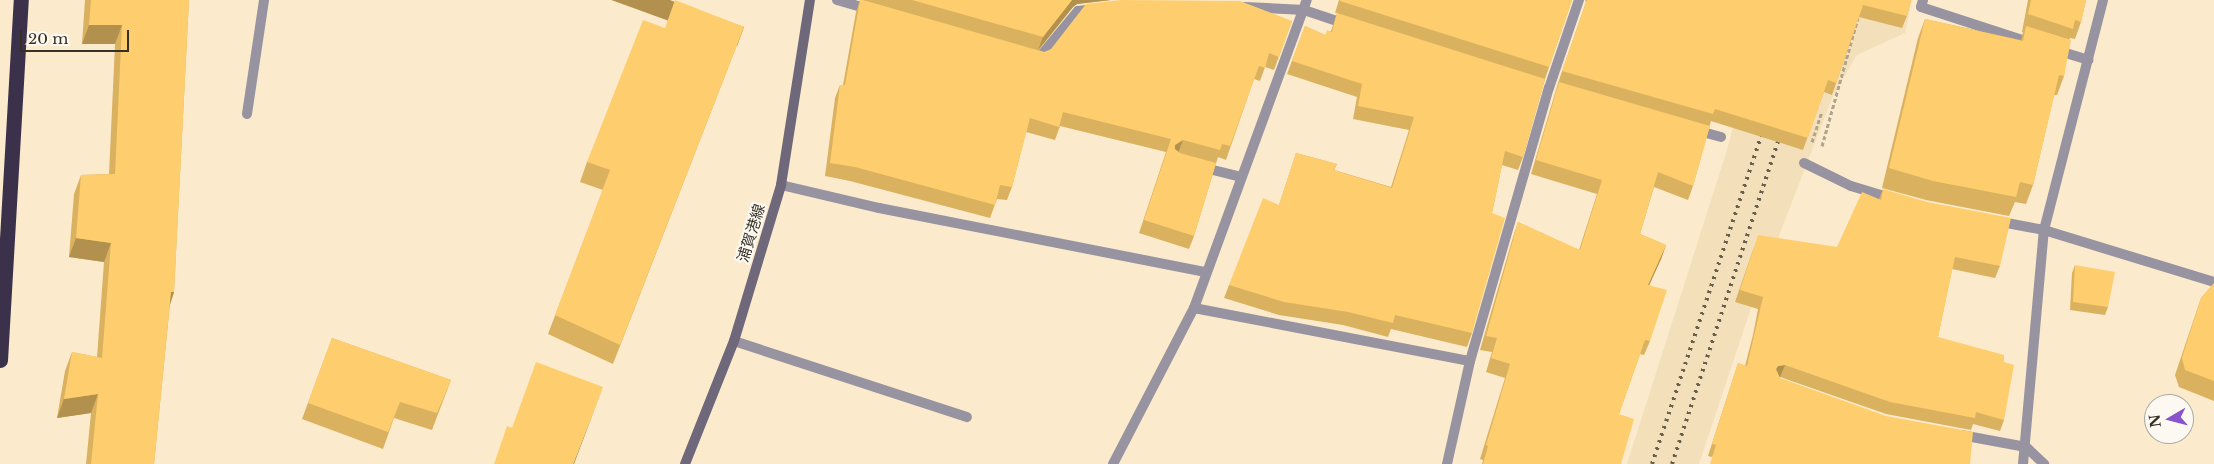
<!DOCTYPE html>
<html>
<head>
<meta charset="utf-8">
<style>
  body { margin:0 }
  #map { position:relative; width:2214px; height:464px; overflow:hidden; background:#fbebcc; font-family:"Libre Baskerville","Noto Sans JP",serif }
  div>[style] { position:absolute }
  [style*='--x'] { left:calc(var(--x)*1px); top:calc(var(--y)*1px); width:calc(var(--w)*1px); rotate:calc(var(--a)*1deg) }
  .built>* { inset:0; background:#f3e0ba }
  .path>* { height:3px; margin-top:-1.5px; transform-origin:0; background:repeating-linear-gradient(90deg,#b1a48d 0 4px,transparent 0 6.5px) }
  .lane>* { height:10px; margin:-5px; padding:0 5px; transform-origin:5px; border-radius:5px; background:#9793a0 }
  .street>* { height:10px; margin:-5px; padding:0 5px; transform-origin:5px; border-radius:5px; background:#9793a0 }
  .secondary>* { height:10px; margin:-5px; padding:0 5px; transform-origin:5px; border-radius:5px; background:#6f687b }
  .highway>* { height:15px; margin:-7.5px; padding:0 7.5px; transform-origin:7.5px; border-radius:7.5px; background:#3b314a }
  .rail>* { height:4px; margin-top:-2px; transform-origin:0; background:repeating-linear-gradient(90deg,#685f4f 0 2.5px,transparent 0 7.5px) }
  .wall>* { inset:0; background:#dab15f }
  .shaded-wall>* { inset:0; background:#b2904d; transform-origin:0 0 }
  .building>* { inset:0; background:#fece6e }
  span { translate:-50% -50%; white-space:nowrap; text-align:center; line-height:1.15; -webkit-text-stroke:4px #fcf9f3; paint-order:stroke }
  .street-label { font-size:15px; color:#373025 }
  .north { position:absolute; left:2144px; top:394px; width:50px; height:50px; box-sizing:border-box; background:#fcf9f3; border:1px solid #ada9a1; border-radius:50%; rotate:262deg; font-size:14px; font-weight:700; line-height:20px; text-align:center; color:#373025 }
  .north::after { content:''; display:block; margin:auto; width:18px; height:22px; background:#8853cb; clip-path:polygon(50% 0,100% 100%,50% 72%,0 100%) }
  .scale { position:absolute; left:20px; top:30px; width:109px; height:22px; box-sizing:border-box; border:2px solid #373025; border-top:0; padding-left:6px; font-size:15px; line-height:18px; white-space:nowrap; color:#373025; -webkit-text-stroke:4px #fcf9f3; paint-order:stroke }
</style>
</head>
<body>
<div id="map">
  <div class="built">
    <i style="clip-path:polygon(1766px 0,1912px 0,1905px 33px,1857px 55px,1833px 96px,1751px 308px,1699px 464px,1627px 464px,1727px 150px)"></i>
  </div>
  <div class="path">
    <i style="--x:1812;--y:142;--w:32;--a:-72"></i>
    <i style="--x:1822;--y:146;--w:133;--a:-74.3"></i>
  </div>
  <div class="lane">
    <i style="--x:837;--y:0;--w:35;--a:16"></i>
    <i style="--x:1923;--y:0;--w:7;--a:106"></i>
    <i style="--x:1921;--y:7;--w:117;--a:18"></i>
    <i style="--x:1245;--y:7;--w:59;--a:2.9"></i>
    <i style="--x:2056;--y:50;--w:34;--a:17"></i>
    <i style="--x:1039;--y:58;--w:61;--a:-50.3"></i>
    <i style="--x:1078;--y:11;--w:16;--a:-7"></i>
    <i style="--x:247;--y:114;--w:115;--a:-81.5"></i>
    <i style="--x:781;--y:185;--w:101;--a:13.2"></i>
    <i style="--x:879;--y:208;--w:333;--a:11.1"></i>
    <i style="--x:1194;--y:308;--w:281;--a:10.9"></i>
    <i style="--x:1961;--y:435;--w:66;--a:10.5"></i>
  </div>
  <div class="street">
    <i style="--x:1304;--y:10;--w:44;--a:18.4"></i>
    <i style="--x:1695;--y:130;--w:27;--a:15"></i>
    <i style="--x:1804;--y:163;--w:52;--a:26.1"></i>
    <i style="--x:1851;--y:186;--w:45;--a:16.8"></i>
    <i style="--x:1201;--y:167;--w:41;--a:14"></i>
    <i style="--x:1996;--y:221;--w:49;--a:10.6"></i>
    <i style="--x:2044;--y:230;--w:178;--a:17"></i>
    <i style="--x:734;--y:341;--w:245;--a:18.1"></i>
    <i style="--x:2026;--y:447;--w:25;--a:43"></i>
    <i style="--x:1113;--y:464;--w:176;--a:-62.6"></i>
    <i style="--x:1194;--y:308;--w:328;--a:-69.9"></i>
    <i style="--x:1447;--y:464;--w:106;--a:-77.4"></i>
    <i style="--x:1470;--y:361;--w:284;--a:-73.9"></i>
    <i style="--x:1549;--y:88;--w:93;--a:-71.2"></i>
    <i style="--x:2023;--y:464;--w:235;--a:-84.9"></i>
    <i style="--x:2044;--y:230;--w:237;--a:-75.6"></i>
  </div>
  <div class="secondary">
    <i style="--x:685;--y:464;--w:132;--a:-68.3"></i>
    <i style="--x:734;--y:341;--w:163;--a:-73.2"></i>
    <i style="--x:781;--y:185;--w:187;--a:-81.1"></i>
  </div>
  <div class="highway">
    <i style="--x:0;--y:360;--w:361;--a:-86.7"></i>
  </div>
  <div class="rail">
    <i style="--x:1652;--y:464;--w:357;--a:-71.6"></i>
    <i style="--x:1672;--y:464;--w:352;--a:-71.8"></i>
  </div>
  <div class="wall">
    <i style="clip-path:polygon(85px 0,189px 0,174px 292px,170px 304px,154px 464px,86px 464px,91px 413px,57px 418px,65px 371px,72px 352px,97px 357px,104px 262px,69px 257px,74px 194px,81px 175px,109px 174px,115px 44px,82px 44px)"></i>
    <i style="clip-path:polygon(860px 0,1111px 0,1077px 4px,1073px 7px,1039px 50px,1044px 52px,1292px 21px,1274px 70px,1265px 67px,1260px 81px,1254px 79px,1226px 160px,1218px 157px,1194px 236px,1189px 249px,1139px 233px,1166px 152px,1060px 126px,1055px 140px,1026px 132px,1012px 187px,1007px 200px,997px 199px,990px 218px,850px 181px,825px 176px,835px 98px,840px 85px,843px 85px,856px 12px)"></i>
    <i style="clip-path:polygon(1339px 0,1572px 0,1545px 79px,1523px 157px,1518px 170px,1502px 165px,1492px 213px,1472px 333px,1467px 347px,1391px 329px,1388px 337px,1343px 325px,1279px 315px,1224px 298px,1229px 285px,1279px 205px,1296px 153px,1337px 164px,1334px 170px,1391px 187px,1409px 130px,1353px 119px,1357px 97px,1287px 74px,1305px 26px,1325px 35px,1331px 31px,1337px 13px,1335px 13px)"></i>
    <i style="clip-path:polygon(1585px 0,1911px 0,1907px 16px,1902px 28px,1859px 17px,1832px 95px,1824px 92px,1803px 150px,1711px 121px,1693px 186px,1688px 200px,1654px 187px,1640px 234px,1666px 245px,1661px 259px,1649px 285px,1650px 341px,1644px 355px,1640px 354px,1619px 414px,1621px 464px,1482px 464px,1483px 460px,1480px 459px,1505px 378px,1486px 372px,1492px 352px,1480px 350px,1513px 237px,1518px 222px,1579px 250px,1597px 194px,1531px 174px,1558px 83px,1586px 2px)"></i>
    <i style="clip-path:polygon(2028px 0,2086px 0,2081px 22px,2075px 39px,2070px 38px,2069px 40px,2064px 76px,2057px 95px,2054px 95px,2033px 185px,2026px 204px,2015px 202px,2009px 216px,1926px 200px,1882px 188px,1918px 38px,1925px 19px,2021px 40px,2023px 32px,2022px 32px)"></i>
    <i style="clip-path:polygon(744px 27px,613px 364px,548px 334px,603px 190px,580px 182px,587px 162px,665px 28px)"></i>
    <i style="clip-path:polygon(1883px 189px,2000px 266px,1995px 278px,1952px 269px,1938px 337px,2004px 420px,2000px 431px,1973px 424px,1971px 430px,1886px 414px,1780px 377px,1712px 457px,1708px 456px,1738px 363px,1745px 366px,1753px 335px,1758px 309px,1735px 302px,1754px 247px,1837px 247px,1879px 199px)"></i>
    <i style="clip-path:polygon(2075px 265px,2108px 307px,2105px 315px,2070px 310px,2072px 273px)"></i>
    <i style="clip-path:polygon(2214px 283px,2214px 401px,2179px 387px,2175px 375px,2201px 298px)"></i>
    <i style="clip-path:polygon(332px 338px,451px 380px,432px 430px,394px 418px,383px 449px,302px 419px)"></i>
  </div>
  <div class="shaded-wall">
    <i style="clip-path:polygon(1072px 0,1111px 0,1077px 4px,1073px 7px,1038px 50px,1043px 37px)"></i>
    <i style="clip-path:polygon(89px 25px,122px 25px,115px 44px,82px 44px)"></i>
    <i style="left:744px;top:27px;width:20px;height:341px;rotate:110deg"></i>
    <i style="clip-path:polygon(1183px 140px,1178px 153px,1171px 158px,1175px 145px)"></i>
    <i style="clip-path:polygon(76px 238px,111px 243px,104px 262px,69px 257px)"></i>
    <i style="clip-path:polygon(1666px 245px,1661px 259px,1643px 299px,1648px 285px)"></i>
    <i style="clip-path:polygon(171px 292px,174px 292px,168px 311px)"></i>
    <i style="clip-path:polygon(1785px 365px,1780px 377px,1774px 377px,1776px 369px,1778px 366px)"></i>
    <i style="clip-path:polygon(603px 387px,574px 464px,573px 464px)"></i>
    <i style="clip-path:polygon(98px 394px,91px 413px,57px 418px,64px 399px)"></i>
  </div>
  <div class="building">
    <i style="clip-path:polygon(91px 0,189px 0,174px 292px,171px 292px,154px 464px,91px 464px,98px 394px,64px 399px,72px 352px,102px 358px,111px 243px,76px 238px,81px 175px,115px 174px,122px 25px,89px 25px)"></i>
    <i style="clip-path:polygon(675px 0,744px 27px,620px 345px,555px 315px,610px 170px,587px 162px,643px 20px,665px 28px)"></i>
    <i style="clip-path:polygon(860px 0,863px 0,1044px 52px,1051px 49px,1086px 4px,1121px 0,1240px 1px,1292px 21px,1279px 57px,1269px 53px,1265px 68px,1259px 66px,1230px 146px,1222px 144px,1220px 150px,1183px 140px,1175px 145px,1175px 149px,1180px 153px,1216px 163px,1194px 236px,1144px 220px,1171px 139px,1063px 112px,1059px 127px,1030px 118px,1012px 187px,1000px 185px,995px 205px,855px 167px,830px 163px,840px 85px,845px 85px)"></i>
    <i style="clip-path:polygon(912px 0,1072px 0,1043px 37px)"></i>
    <i style="clip-path:polygon(1340px 0,1572px 0,1549px 67px,1340px 1px)"></i>
    <i style="clip-path:polygon(1587px 0,1911px 0,1907px 16px,1863px 5px,1836px 83px,1828px 80px,1808px 138px,1715px 109px,1713px 114px,1562px 71px)"></i>
    <i style="clip-path:polygon(2031px 0,2086px 0,2081px 22px,2075px 20px,2073px 29px,2028px 14px)"></i>
    <i style="clip-path:polygon(1337px 13px,1545px 79px,1523px 157px,1505px 151px,1492px 213px,1505px 218px,1472px 333px,1395px 315px,1393px 323px,1348px 312px,1284px 302px,1229px 285px,1263px 198px,1279px 205px,1296px 153px,1337px 164px,1333px 170px,1392px 188px,1414px 117px,1358px 106px,1362px 84px,1292px 61px,1305px 26px,1325px 35px,1327px 30px,1332px 32px)"></i>
    <i style="clip-path:polygon(1925px 19px,2023px 41px,2026px 26px,2071px 40px,2064px 76px,2059px 75px,2033px 185px,2020px 182px,2016px 197px,1933px 181px,1889px 168px)"></i>
    <i style="clip-path:polygon(1559px 82px,1710px 126px,1693px 186px,1658px 172px,1640px 234px,1666px 245px,1648px 285px,1667px 290px,1650px 341px,1645px 340px,1619px 414px,1634px 419px,1621px 464px,1483px 464px,1488px 446px,1486px 445px,1510px 364px,1491px 358px,1497px 338px,1486px 336px,1518px 222px,1580px 250px,1602px 180px,1536px 160px)"></i>
    <i style="clip-path:polygon(1883px 189px,1927px 202px,2011px 218px,2000px 266px,1955px 257px,1938px 337px,2004px 355px,2004px 362px,2014px 365px,2004px 420px,1976px 412px,1975px 418px,1890px 402px,1785px 365px,1778px 366px,1776px 369px,1780px 378px,1886px 416px,1973px 432px,1970px 464px,1710px 464px,1716px 445px,1712px 444px,1738px 363px,1747px 366px,1763px 297px,1740px 290px,1758px 235px,1837px 247px,1862px 192px,1881px 200px)"></i>
    <i style="clip-path:polygon(2075px 265px,2115px 272px,2108px 307px,2073px 302px)"></i>
    <i style="clip-path:polygon(2214px 283px,2214px 381px,2185px 370px,2182px 358px,2201px 298px)"></i>
    <i style="clip-path:polygon(332px 338px,451px 380px,437px 413px,400px 402px,388px 432px,308px 403px)"></i>
    <i style="clip-path:polygon(536px 362px,603px 387px,573px 464px,494px 464px,507px 426px,512px 428px)"></i>
  </div>
  <div class="street-label">
    <span style="left:751px;top:233px;rotate:-73deg">浦賀港線</span>
  </div>
  <div class="north">N</div>
  <div class="scale">20 m</div>
</div>
</body>
</html>
